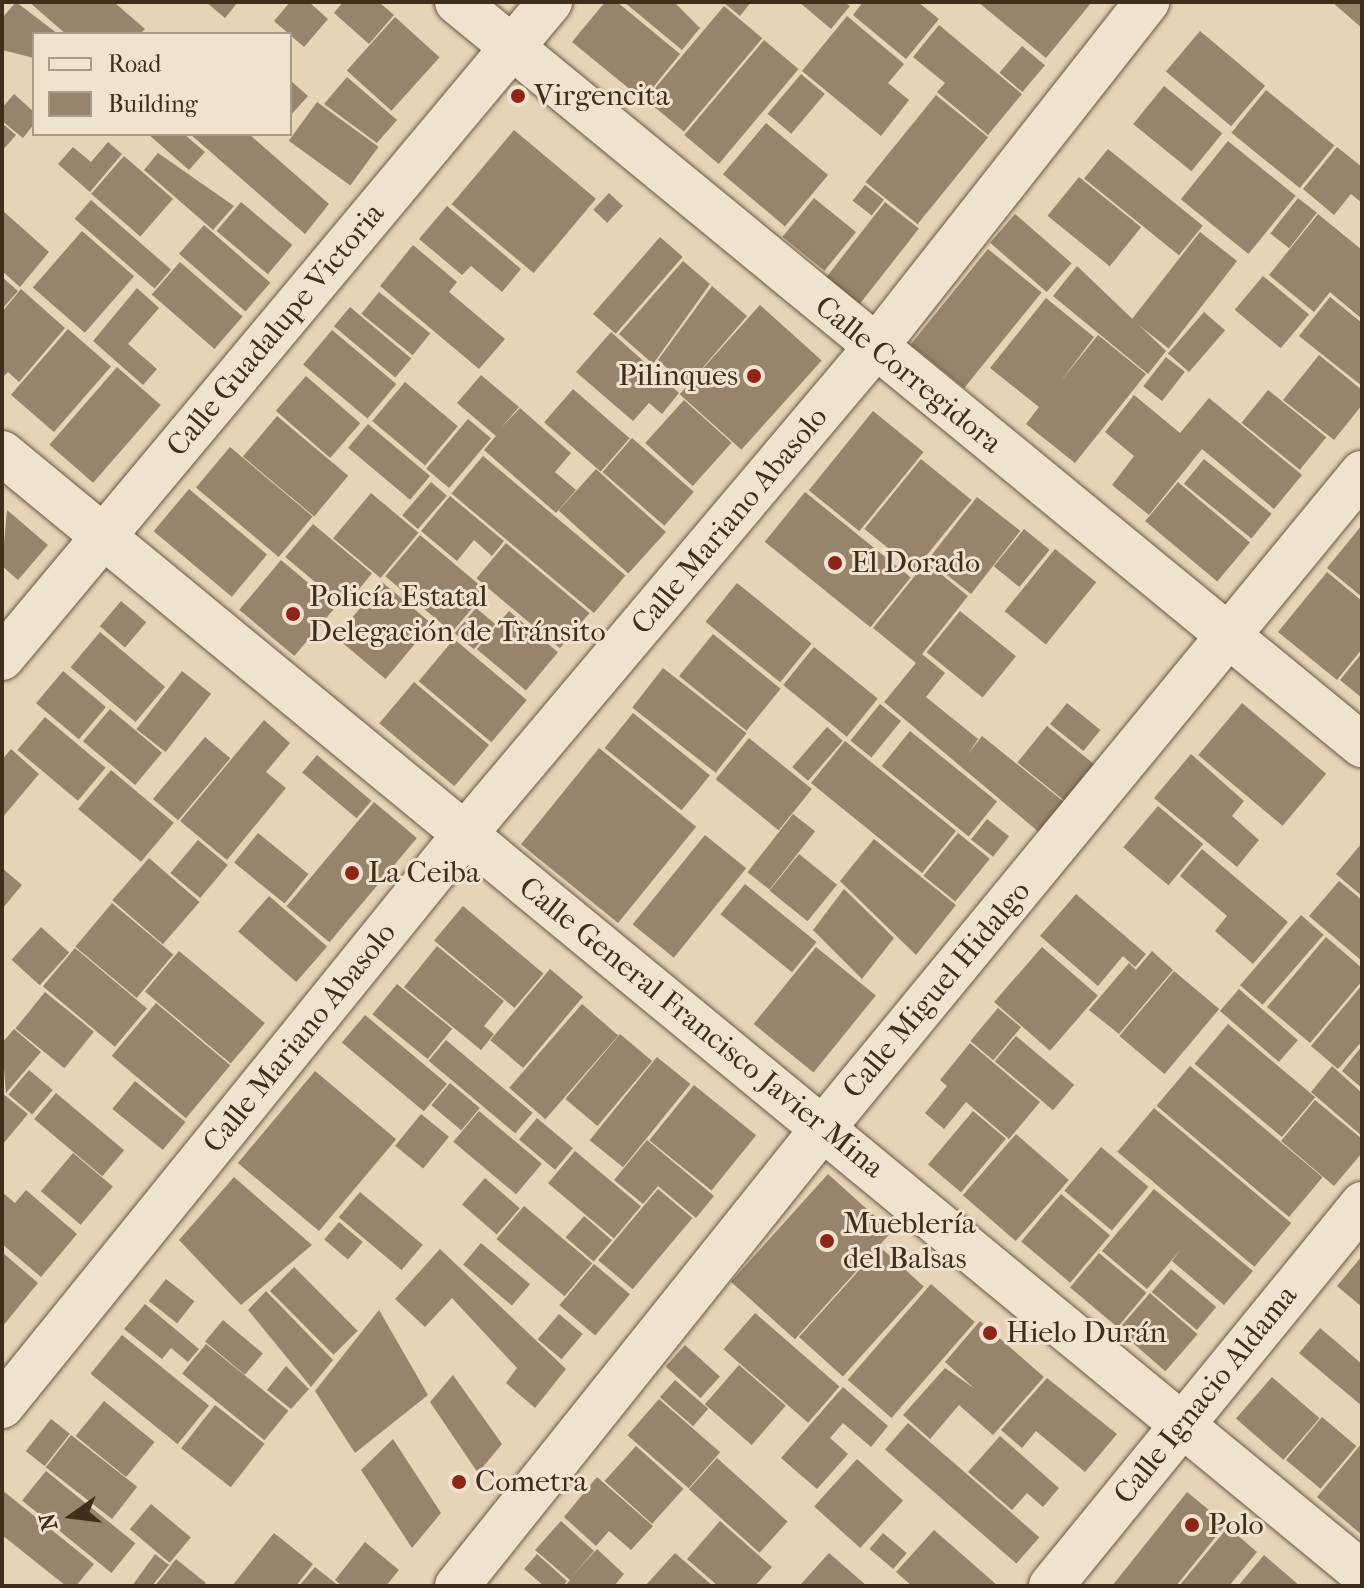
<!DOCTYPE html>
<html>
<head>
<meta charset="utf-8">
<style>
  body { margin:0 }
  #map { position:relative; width:1364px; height:1588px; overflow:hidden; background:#e6d4b7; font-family:"IM FELL French Canon",serif }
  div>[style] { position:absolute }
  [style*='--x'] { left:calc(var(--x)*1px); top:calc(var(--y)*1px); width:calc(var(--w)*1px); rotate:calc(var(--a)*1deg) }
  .building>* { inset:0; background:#96846c; transform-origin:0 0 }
  .roads { filter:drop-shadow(0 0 2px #695841) drop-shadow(0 0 2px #695841) }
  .minor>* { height:44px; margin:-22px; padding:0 22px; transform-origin:22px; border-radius:22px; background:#efe3d0 }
  .dots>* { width:22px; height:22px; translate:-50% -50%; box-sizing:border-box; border:4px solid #efe3d0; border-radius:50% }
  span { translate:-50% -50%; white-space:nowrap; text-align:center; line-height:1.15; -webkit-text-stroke:6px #efe3d0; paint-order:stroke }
  .poi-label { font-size:30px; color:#3f2e1a }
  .left { translate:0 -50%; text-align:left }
  .right { translate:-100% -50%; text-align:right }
  .street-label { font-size:30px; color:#3f2e1a }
  .frame { position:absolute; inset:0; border:4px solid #3f2e1a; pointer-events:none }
  .legend { position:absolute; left:32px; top:32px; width:260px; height:104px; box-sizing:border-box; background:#efe3d0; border:2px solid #a99b87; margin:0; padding:10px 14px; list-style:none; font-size:24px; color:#3f2e1a }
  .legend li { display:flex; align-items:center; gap:16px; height:40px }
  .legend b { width:40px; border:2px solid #a99b87 }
  .north { position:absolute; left:32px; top:1476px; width:80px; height:80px; -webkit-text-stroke:6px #efe3d0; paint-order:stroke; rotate:256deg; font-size:22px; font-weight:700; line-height:32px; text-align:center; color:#3f2e1a }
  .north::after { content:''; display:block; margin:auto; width:28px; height:36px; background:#3f2e1a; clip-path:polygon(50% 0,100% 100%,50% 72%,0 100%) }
</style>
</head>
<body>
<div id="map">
  <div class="building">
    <i style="clip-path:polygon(16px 2px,58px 34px,34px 34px,34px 58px,2px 50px,2px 18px)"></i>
    <i style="clip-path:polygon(29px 2px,114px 2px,145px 29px,140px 34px,66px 34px)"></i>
    <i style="clip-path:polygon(206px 2px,238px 2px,225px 18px)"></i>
    <i style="clip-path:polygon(290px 2px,309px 2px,328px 19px,304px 47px,274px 21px)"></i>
    <i style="clip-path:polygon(343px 2px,379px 2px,394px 15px,369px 44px,334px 13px)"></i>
    <i style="clip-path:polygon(605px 2px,617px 2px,680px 54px,643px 100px,572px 42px)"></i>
    <i style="clip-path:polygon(624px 2px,674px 2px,700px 28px,682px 50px)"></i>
    <i style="clip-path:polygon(723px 2px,751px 2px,740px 16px)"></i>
    <i style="clip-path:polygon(799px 2px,844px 2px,850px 6px,831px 29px)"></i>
    <i style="clip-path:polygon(863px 2px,918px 2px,939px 19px,906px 59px,853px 15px)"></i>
    <i style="clip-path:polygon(978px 2px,1089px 2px,1091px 3px,1046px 58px)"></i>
    <i style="clip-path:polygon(1332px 2px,1362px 2px,1362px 28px)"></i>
    <i style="left:724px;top:6px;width:50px;height:122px;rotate:40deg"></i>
    <i style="clip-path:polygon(847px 16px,904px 64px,888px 83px,909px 100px,881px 136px,802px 71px)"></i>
    <i style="left:395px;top:17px;width:60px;height:72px;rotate:42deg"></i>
    <i style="clip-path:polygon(939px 25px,1022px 94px,988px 135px,937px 92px,945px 83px,913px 57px)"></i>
    <i style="left:1200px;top:31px;width:85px;height:53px;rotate:40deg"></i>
    <i style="left:764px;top:40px;width:45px;height:124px;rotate:40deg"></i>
    <i style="left:1022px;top:46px;width:30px;height:35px;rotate:40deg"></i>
    <i style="left:801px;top:74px;width:31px;height:52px;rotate:40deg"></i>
    <i style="clip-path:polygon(347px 77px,397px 120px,377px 143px,324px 104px)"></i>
    <i style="clip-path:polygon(290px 80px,308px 96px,290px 116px)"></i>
    <i style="left:1164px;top:86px;width:75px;height:49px;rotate:39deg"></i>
    <i style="left:1266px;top:90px;width:88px;height:55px;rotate:39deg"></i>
    <i style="clip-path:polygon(14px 94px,34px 112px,34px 124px,23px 138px,2px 121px,2px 108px)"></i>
    <i style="left:936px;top:95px;width:67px;height:112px;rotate:39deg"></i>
    <i style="left:317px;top:102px;width:76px;height:48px;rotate:36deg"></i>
    <i style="clip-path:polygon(2px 123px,16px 135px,2px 151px)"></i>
    <i style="left:766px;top:123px;width:81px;height:67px;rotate:40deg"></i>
    <i style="left:514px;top:130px;width:107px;height:97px;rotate:40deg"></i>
    <i style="clip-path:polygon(148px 134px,184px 134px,205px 152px,189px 170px)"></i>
    <i style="clip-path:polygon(190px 134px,249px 134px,329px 204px,305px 234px)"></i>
    <i style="left:1228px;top:141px;width:87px;height:75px;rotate:39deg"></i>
    <i style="clip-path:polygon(108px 142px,122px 154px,90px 192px,58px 164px,73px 147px,91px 162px)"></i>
    <i style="clip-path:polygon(1337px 147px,1362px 167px,1362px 203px,1351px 194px,1334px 215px,1303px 189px)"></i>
    <i style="left:1108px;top:149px;width:122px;height:38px;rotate:39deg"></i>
    <i style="clip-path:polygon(158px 153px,234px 206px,213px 230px,144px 170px)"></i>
    <i style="left:124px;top:156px;width:65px;height:50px;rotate:41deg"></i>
    <i style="left:1079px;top:177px;width:80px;height:50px;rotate:39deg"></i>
    <i style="left:865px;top:185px;width:24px;height:20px;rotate:38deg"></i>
    <i style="left:609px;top:193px;width:19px;height:23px;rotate:43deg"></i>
    <i style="left:814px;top:198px;width:54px;height:50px;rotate:39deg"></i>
    <i style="left:1298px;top:198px;width:24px;height:45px;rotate:38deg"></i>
    <i style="left:91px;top:200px;width:106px;height:25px;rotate:41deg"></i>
    <i style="left:241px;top:202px;width:67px;height:38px;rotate:40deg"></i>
    <i style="left:885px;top:202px;width:43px;height:96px;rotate:38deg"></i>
    <i style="clip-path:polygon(447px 206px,521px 269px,502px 292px,471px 266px,462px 275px,419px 239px)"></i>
    <i style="clip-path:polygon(2px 210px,49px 252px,20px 287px,2px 271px)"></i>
    <i style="left:1015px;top:214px;width:75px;height:38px;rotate:41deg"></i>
    <i style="clip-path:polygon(1318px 214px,1362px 250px,1362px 319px,1330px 292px,1314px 312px,1269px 275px)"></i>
    <i style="left:204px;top:225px;width:88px;height:38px;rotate:41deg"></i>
    <i style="left:82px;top:231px;width:69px;height:75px;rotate:41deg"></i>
    <i style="left:1200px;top:232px;width:47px;height:111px;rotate:38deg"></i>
    <i style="left:660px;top:237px;width:30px;height:102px;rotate:41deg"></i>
    <i style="clip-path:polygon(413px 245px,457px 282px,449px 292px,505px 339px,479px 369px,380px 286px)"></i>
    <i style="left:988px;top:249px;width:69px;height:123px;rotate:39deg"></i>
    <i style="clip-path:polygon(683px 261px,710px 284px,653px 364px,619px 334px)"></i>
    <i style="left:180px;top:262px;width:83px;height:43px;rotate:41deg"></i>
    <i style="clip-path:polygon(1077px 266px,1166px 351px,1148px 374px,1053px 296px)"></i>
    <i style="left:1263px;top:276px;width:60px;height:44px;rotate:40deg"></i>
    <i style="clip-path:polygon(2px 277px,18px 291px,2px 309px)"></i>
    <i style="clip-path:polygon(712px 286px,747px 316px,687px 386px,658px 360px)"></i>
    <i style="clip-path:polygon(137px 288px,159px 308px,128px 344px,157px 369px,143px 385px,93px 341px)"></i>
    <i style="clip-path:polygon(21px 289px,65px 328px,19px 382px,8px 372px,2px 378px,2px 312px)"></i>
    <i style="left:379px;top:292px;width:66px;height:28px;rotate:39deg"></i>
    <i style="clip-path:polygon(1330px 297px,1362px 323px,1362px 386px,1299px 336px)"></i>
    <i style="clip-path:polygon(1046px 298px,1094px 337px,1060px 382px,1098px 335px,1146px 374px,1075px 463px,1026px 424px,1039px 407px,990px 368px)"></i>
    <i style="left:760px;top:305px;width:83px;height:120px;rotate:42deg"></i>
    <i style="left:350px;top:307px;width:80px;height:25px;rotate:40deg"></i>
    <i style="left:1204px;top:312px;width:28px;height:55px;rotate:41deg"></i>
    <i style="left:68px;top:329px;width:57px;height:87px;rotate:41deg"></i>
    <i style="left:332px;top:330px;width:84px;height:45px;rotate:40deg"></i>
    <i style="clip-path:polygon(611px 332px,679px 393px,662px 414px,649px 403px,633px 421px,576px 372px)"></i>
    <i style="clip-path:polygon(1319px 355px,1362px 390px,1362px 405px,1334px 440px,1283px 400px)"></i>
    <i style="left:1166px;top:357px;width:24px;height:37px;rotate:38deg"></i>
    <i style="left:117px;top:367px;width:58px;height:103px;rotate:41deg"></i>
    <i style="clip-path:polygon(481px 375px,519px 407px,500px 429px,520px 408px,571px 453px,555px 472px,576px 490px,556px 513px,484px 450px,496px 436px,457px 403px)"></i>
    <i style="left:306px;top:376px;width:72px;height:46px;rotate:41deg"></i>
    <i style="left:405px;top:382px;width:69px;height:51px;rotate:40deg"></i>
    <i style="left:573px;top:389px;width:75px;height:44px;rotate:41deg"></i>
    <i style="left:1268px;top:390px;width:75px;height:42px;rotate:39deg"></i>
    <i style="clip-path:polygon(1134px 395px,1180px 433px,1209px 398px,1302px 475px,1274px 509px,1202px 449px,1149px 515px,1112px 485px,1134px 456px,1105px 432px)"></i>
    <i style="left:684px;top:400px;width:64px;height:58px;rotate:42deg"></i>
    <i style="left:873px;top:411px;width:65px;height:102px;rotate:39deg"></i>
    <i style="left:277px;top:416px;width:93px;height:53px;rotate:40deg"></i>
    <i style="left:468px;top:419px;width:30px;height:65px;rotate:40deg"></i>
    <i style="left:368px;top:424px;width:81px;height:31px;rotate:40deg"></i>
    <i style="left:632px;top:438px;width:82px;height:45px;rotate:41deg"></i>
    <i style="left:230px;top:447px;width:108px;height:53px;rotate:40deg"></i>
    <i style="left:483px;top:456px;width:186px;height:49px;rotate:40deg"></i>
    <i style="left:921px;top:459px;width:65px;height:90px;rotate:39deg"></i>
    <i style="left:1204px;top:459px;width:87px;height:32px;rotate:39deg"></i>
    <i style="left:596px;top:469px;width:94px;height:56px;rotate:42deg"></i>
    <i style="left:431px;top:482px;width:21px;height:44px;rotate:41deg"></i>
    <i style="left:1178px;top:482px;width:94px;height:51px;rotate:40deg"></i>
    <i style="left:189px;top:489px;width:102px;height:55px;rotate:40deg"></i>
    <i style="left:805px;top:492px;width:136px;height:64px;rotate:39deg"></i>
    <i style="left:371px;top:493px;width:62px;height:59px;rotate:40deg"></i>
    <i style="clip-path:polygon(450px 496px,504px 541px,492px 556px,474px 540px,457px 561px,421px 531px)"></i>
    <i style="left:977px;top:497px;width:55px;height:80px;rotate:38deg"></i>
    <i style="clip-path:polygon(7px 510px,48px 545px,18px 580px,2px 566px)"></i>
    <i style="left:313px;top:524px;width:77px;height:43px;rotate:40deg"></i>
    <i style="clip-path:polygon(1362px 525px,1362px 597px,1327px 568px)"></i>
    <i style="left:1024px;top:529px;width:33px;height:48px;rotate:39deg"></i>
    <i style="left:420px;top:535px;width:87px;height:54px;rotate:40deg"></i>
    <i style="left:506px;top:543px;width:109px;height:46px;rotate:40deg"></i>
    <i style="left:1055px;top:549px;width:53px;height:80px;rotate:39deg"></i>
    <i style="left:281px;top:560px;width:72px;height:65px;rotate:40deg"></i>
    <i style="clip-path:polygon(926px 562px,968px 596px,922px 654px,945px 673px,926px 697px,978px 739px,968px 754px,982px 736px,1064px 802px,1040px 833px,884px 702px,916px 663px,873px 628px)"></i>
    <i style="clip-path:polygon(1327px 572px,1362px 601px,1362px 649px,1337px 680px,1278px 632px)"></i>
    <i style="left:382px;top:582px;width:65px;height:72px;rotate:40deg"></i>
    <i style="left:737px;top:583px;width:96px;height:50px;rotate:39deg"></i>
    <i style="left:121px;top:601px;width:33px;height:33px;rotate:40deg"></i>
    <i style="left:476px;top:608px;width:25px;height:33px;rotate:40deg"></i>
    <i style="left:509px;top:611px;width:64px;height:50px;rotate:40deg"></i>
    <i style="left:960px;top:611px;width:72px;height:53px;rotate:39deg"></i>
    <i style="left:100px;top:632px;width:85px;height:46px;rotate:40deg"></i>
    <i style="left:713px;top:634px;width:87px;height:54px;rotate:39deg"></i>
    <i style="left:454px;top:639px;width:95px;height:55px;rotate:40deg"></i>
    <i style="left:814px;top:647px;width:82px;height:49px;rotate:39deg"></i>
    <i style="clip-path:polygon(1362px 653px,1362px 698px,1340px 680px)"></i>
    <i style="left:663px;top:668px;width:106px;height:50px;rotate:38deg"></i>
    <i style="left:63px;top:671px;width:56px;height:42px;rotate:40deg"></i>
    <i style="left:182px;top:671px;width:37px;height:74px;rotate:38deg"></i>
    <i style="left:414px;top:682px;width:98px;height:54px;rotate:40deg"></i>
    <i style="left:1067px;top:703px;width:43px;height:27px;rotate:39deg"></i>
    <i style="left:1242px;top:703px;width:110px;height:68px;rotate:40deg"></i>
    <i style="left:880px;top:704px;width:27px;height:47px;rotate:39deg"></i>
    <i style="left:110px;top:709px;width:68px;height:42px;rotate:40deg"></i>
    <i style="left:633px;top:713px;width:99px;height:45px;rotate:39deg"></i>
    <i style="left:45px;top:717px;width:79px;height:43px;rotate:40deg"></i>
    <i style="clip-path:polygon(264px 720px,290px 743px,266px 772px,286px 788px,227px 860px,180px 821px)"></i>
    <i style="left:1047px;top:726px;width:63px;height:47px;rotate:39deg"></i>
    <i style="left:827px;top:727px;width:21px;height:53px;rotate:41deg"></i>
    <i style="left:910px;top:731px;width:112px;height:45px;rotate:39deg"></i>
    <i style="left:205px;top:737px;width:33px;height:81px;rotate:40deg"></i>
    <i style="left:749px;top:738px;width:81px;height:53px;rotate:39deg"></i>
    <i style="left:845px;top:741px;width:143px;height:54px;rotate:39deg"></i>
    <i style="left:599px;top:748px;width:125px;height:124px;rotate:39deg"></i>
    <i style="clip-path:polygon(11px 749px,39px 774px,2px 818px,2px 760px)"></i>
    <i style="clip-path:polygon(1191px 754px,1244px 801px,1232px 816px,1259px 840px,1237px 867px,1154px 798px)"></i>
    <i style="left:317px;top:755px;width:71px;height:23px;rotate:40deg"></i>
    <i style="left:111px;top:770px;width:82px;height:51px;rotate:40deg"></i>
    <i style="left:374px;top:802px;width:56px;height:136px;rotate:40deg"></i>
    <i style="left:1158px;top:806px;width:59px;height:54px;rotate:40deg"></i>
    <i style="left:793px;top:814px;width:28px;height:74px;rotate:38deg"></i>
    <i style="left:987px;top:819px;width:28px;height:26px;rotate:38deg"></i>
    <i style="left:258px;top:833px;width:65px;height:38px;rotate:39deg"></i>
    <i style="left:958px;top:833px;width:41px;height:55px;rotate:39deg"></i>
    <i style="left:705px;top:835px;width:53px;height:115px;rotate:39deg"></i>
    <i style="clip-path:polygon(874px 839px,956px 905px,916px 955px,840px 881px)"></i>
    <i style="left:198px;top:840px;width:39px;height:43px;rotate:40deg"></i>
    <i style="clip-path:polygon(1362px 843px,1362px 896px,1336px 874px)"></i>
    <i style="clip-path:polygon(1202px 849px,1288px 922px,1253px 964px,1215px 931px,1227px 916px,1180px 876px)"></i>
    <i style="left:799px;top:854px;width:49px;height:47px;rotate:39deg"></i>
    <i style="left:149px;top:858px;width:67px;height:56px;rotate:41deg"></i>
    <i style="clip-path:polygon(2px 868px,22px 885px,2px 909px)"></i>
    <i style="clip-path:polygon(1339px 881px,1362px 900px,1362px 961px,1309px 916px)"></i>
    <i style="left:745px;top:884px;width:92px;height:39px;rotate:39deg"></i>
    <i style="clip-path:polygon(844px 889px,894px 938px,862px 979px,813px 930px)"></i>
    <i style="clip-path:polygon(1076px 894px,1146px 954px,1135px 967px,1123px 956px,1098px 986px,1040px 936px)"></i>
    <i style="left:269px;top:896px;width:77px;height:47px;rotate:41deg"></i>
    <i style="left:112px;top:903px;width:80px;height:57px;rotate:40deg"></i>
    <i style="left:463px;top:906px;width:105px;height:45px;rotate:40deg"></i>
    <i style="left:1301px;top:915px;width:30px;height:93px;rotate:41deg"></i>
    <i style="left:41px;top:927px;width:38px;height:44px;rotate:42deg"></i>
    <i style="clip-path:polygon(1326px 937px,1362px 968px,1362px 981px,1310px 1043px,1267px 1007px)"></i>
    <i style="clip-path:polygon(437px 946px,504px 1001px,484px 1026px,494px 1034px,481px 1050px,404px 987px)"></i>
    <i style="left:816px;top:947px;width:77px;height:99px;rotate:39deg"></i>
    <i style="left:1042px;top:947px;width:74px;height:73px;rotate:41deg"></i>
    <i style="left:75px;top:948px;width:94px;height:50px;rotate:40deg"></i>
    <i style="left:179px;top:951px;width:112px;height:53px;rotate:40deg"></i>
    <i style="clip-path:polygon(1152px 951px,1173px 970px,1119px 1034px,1089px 1010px,1129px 963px,1136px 970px)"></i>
    <i style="left:550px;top:969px;width:43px;height:93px;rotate:40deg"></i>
    <i style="left:1174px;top:971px;width:59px;height:85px;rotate:40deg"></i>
    <i style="left:397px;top:984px;width:71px;height:39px;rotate:39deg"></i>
    <i style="clip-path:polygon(1362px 985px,1362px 1041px,1338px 1069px,1311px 1046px)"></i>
    <i style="left:1239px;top:989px;width:78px;height:29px;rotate:41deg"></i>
    <i style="left:45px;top:992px;width:63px;height:47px;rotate:39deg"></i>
    <i style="left:156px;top:1003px;width:97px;height:69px;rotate:40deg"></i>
    <i style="left:582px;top:1004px;width:48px;height:111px;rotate:41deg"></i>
    <i style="left:998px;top:1008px;width:30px;height:43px;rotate:40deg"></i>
    <i style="left:365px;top:1015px;width:107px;height:36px;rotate:40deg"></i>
    <i style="left:1228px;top:1024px;width:114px;height:52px;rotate:40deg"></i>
    <i style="clip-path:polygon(14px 1029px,41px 1052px,6px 1093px,2px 1043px)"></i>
    <i style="left:620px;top:1034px;width:42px;height:85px;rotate:40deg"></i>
    <i style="left:1016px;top:1036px;width:76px;height:33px;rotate:40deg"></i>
    <i style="left:446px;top:1040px;width:113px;height:27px;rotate:40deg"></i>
    <i style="clip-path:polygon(970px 1043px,1040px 1102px,1009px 1139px,966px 1102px,944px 1129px,925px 1113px,947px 1086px,940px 1080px)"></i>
    <i style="clip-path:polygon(1362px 1046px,1362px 1088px,1342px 1071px)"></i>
    <i style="left:657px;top:1057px;width:43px;height:107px;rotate:39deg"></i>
    <i style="left:1190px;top:1066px;width:173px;height:52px;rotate:40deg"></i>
    <i style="clip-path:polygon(1332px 1066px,1362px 1093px,1362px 1136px,1311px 1092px)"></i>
    <i style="left:29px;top:1070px;width:31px;height:32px;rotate:40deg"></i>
    <i style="left:315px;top:1071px;width:106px;height:120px;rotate:40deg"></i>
    <i style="left:135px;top:1081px;width:65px;height:36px;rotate:39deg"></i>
    <i style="left:450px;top:1083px;width:39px;height:29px;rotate:40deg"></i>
    <i style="left:694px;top:1085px;width:80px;height:71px;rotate:39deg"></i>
    <i style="clip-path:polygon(2px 1093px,28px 1114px,2px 1145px)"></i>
    <i style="left:56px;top:1093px;width:89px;height:34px;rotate:40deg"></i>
    <i style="clip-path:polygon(1315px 1100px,1362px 1139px,1362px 1153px,1334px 1186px,1281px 1141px)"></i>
    <i style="left:1154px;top:1108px;width:179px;height:57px;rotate:40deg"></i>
    <i style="left:479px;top:1111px;width:82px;height:40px;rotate:40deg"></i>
    <i style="left:973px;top:1111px;width:43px;height:70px;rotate:40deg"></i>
    <i style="left:421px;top:1114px;width:36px;height:41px;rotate:39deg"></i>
    <i style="left:537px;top:1118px;width:47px;height:28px;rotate:40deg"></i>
    <i style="left:1016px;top:1134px;width:70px;height:81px;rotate:41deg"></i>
    <i style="clip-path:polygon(647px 1140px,714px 1196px,696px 1218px,658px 1186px,643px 1204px,614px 1180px)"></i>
    <i style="left:1101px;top:1147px;width:62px;height:57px;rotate:40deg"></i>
    <i style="left:575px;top:1151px;width:86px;height:42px;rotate:40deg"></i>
    <i style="left:73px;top:1153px;width:52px;height:50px;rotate:40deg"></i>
    <i style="left:828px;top:1174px;width:86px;height:145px;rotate:42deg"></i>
    <i style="clip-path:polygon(234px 1177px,312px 1245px,241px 1305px,179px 1240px)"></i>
    <i style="left:485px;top:1178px;width:46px;height:35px;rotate:41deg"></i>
    <i style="left:658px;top:1189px;width:45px;height:93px;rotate:40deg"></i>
    <i style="clip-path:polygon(1154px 1189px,1253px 1271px,1224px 1305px,1172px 1261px,1182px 1248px,1147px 1289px,1102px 1251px)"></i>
    <i style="clip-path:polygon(26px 1190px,77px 1234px,41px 1277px,2px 1244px,2px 1192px,15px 1203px)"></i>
    <i style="left:360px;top:1192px;width:82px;height:33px;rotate:40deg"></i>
    <i style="left:1061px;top:1194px;width:64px;height:62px;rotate:40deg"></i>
    <i style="left:524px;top:1206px;width:89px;height:43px;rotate:40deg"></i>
    <i style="left:584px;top:1216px;width:37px;height:28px;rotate:41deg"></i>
    <i style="left:339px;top:1222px;width:31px;height:23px;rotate:40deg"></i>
    <i style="left:481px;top:1243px;width:64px;height:28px;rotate:40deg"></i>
    <i style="left:880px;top:1247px;width:59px;height:121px;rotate:42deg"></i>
    <i style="clip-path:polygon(440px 1249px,566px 1369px,535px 1408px,506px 1383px,517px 1368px,452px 1298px,425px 1327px,395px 1299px)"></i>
    <i style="clip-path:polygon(2px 1252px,38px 1283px,2px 1327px)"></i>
    <i style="left:1099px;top:1253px;width:62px;height:45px;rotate:40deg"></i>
    <i style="clip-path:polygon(1362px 1256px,1362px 1307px,1337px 1286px)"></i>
    <i style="left:594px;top:1264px;width:47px;height:54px;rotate:40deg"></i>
    <i style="left:294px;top:1267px;width:90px;height:34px;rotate:45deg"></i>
    <i style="left:1171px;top:1269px;width:59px;height:30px;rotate:40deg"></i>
    <i style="left:166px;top:1279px;width:36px;height:28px;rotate:38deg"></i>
    <i style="left:931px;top:1284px;width:58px;height:127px;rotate:41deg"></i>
    <i style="clip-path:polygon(266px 1291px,333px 1360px,311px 1387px,248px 1310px)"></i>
    <i style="left:1150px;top:1293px;width:63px;height:49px;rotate:41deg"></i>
    <i style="clip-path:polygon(145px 1304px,199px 1349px,188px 1362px,171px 1348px,162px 1359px,124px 1329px)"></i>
    <i style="clip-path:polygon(379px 1310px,428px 1395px,355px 1453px,315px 1391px)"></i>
    <i style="left:755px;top:1313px;width:112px;height:48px;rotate:41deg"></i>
    <i style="left:559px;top:1314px;width:31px;height:33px;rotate:40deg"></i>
    <i style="left:223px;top:1320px;width:52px;height:28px;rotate:40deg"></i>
    <i style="clip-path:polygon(980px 1321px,1044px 1377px,993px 1435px,959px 1405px,930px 1439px,903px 1415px,945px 1368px,975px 1389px,945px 1362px)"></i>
    <i style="clip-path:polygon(1320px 1328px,1362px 1364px,1362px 1406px,1299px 1353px)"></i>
    <i style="left:122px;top:1335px;width:112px;height:50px;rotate:39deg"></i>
    <i style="left:206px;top:1344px;width:106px;height:38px;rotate:39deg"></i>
    <i style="left:685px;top:1345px;width:47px;height:29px;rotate:42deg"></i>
    <i style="left:739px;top:1365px;width:62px;height:52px;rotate:41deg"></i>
    <i style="clip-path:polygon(286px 1366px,309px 1389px,291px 1409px,267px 1390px)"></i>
    <i style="clip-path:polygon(453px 1375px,502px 1444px,478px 1473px,430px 1402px)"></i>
    <i style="left:1272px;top:1377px;width:63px;height:55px;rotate:41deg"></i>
    <i style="clip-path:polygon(1047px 1378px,1117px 1434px,1085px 1472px,1036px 1431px,1022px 1448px,1001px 1430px)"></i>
    <i style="left:675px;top:1380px;width:44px;height:23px;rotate:41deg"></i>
    <i style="clip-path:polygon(843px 1387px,888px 1426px,871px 1447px,843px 1423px,830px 1438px,848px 1454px,817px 1489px,781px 1458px)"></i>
    <i style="left:659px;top:1399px;width:81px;height:48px;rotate:41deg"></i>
    <i style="left:104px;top:1401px;width:65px;height:45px;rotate:39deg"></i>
    <i style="left:215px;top:1405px;width:63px;height:55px;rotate:38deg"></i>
    <i style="left:1322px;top:1417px;width:45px;height:56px;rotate:40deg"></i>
    <i style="left:51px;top:1419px;width:24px;height:41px;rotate:38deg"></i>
    <i style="left:908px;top:1423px;width:174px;height:35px;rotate:41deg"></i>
    <i style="left:71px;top:1435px;width:84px;height:41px;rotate:38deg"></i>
    <i style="clip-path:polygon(1000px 1436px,1059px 1488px,1043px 1507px,1027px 1493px,1012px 1510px,968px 1472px)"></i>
    <i style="clip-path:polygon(393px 1439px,441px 1513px,412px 1548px,361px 1470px)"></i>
    <i style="clip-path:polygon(1362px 1443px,1362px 1535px,1317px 1497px)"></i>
    <i style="left:636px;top:1446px;width:64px;height:47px;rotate:42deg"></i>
    <i style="left:717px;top:1458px;width:95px;height:42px;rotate:42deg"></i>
    <i style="left:857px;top:1459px;width:62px;height:64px;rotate:42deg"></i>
    <i style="left:46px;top:1471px;width:115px;height:38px;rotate:39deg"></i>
    <i style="clip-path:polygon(597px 1477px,653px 1526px,631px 1550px,609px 1531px,596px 1546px,564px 1517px)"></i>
    <i style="clip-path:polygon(2px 1490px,94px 1564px,76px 1586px,66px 1586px,2px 1535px)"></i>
    <i style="clip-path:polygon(1187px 1492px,1226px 1524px,1176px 1586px,1112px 1586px)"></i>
    <i style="left:151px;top:1504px;width:52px;height:33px;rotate:40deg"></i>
    <i style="clip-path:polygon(561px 1521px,594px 1551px,571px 1577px,597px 1549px,624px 1574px,614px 1586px,565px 1586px,570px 1580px,535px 1550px)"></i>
    <i style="clip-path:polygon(720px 1521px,772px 1567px,755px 1586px,718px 1586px,687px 1559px)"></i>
    <i style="clip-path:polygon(1228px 1527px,1257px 1552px,1229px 1586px,1179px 1586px)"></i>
    <i style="clip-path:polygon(934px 1530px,998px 1586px,912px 1586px,896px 1572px)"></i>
    <i style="clip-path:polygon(274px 1533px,313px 1564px,296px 1586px,232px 1586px)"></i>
    <i style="left:883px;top:1533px;width:31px;height:21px;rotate:40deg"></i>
    <i style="clip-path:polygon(365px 1542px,399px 1570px,386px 1586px,342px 1586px,335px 1580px)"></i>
    <i style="clip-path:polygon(675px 1553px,713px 1586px,645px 1586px)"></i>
    <i style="clip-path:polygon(829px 1553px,867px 1586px,801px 1584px)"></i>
    <i style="clip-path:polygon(155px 1554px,169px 1565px,152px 1586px,132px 1586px)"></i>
    <i style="clip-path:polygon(537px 1554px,567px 1581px,563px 1586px,544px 1586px,524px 1569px)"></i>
    <i style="clip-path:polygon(1264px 1555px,1300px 1586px,1238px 1586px)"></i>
    <i style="clip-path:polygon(176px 1559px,206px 1583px,203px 1586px,155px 1586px)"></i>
    <i style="clip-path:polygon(315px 1567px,339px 1586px,299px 1586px)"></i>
  </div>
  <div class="roads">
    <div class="minor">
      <i style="--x:457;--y:2;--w:1171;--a:39.39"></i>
      <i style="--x:2;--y:453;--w:1762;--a:39.47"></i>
      <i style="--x:2;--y:658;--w:855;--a:-50.13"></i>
      <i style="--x:2;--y:1406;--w:734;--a:-51.02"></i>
      <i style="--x:464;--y:835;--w:636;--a:-49.85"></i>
      <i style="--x:874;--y:349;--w:442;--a:-51.8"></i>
      <i style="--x:457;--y:1586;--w:588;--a:-51.36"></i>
      <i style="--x:824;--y:1127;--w:847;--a:-50.56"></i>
      <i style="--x:1051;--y:1586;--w:493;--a:-50.8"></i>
    </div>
  </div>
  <div class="dots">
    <i style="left:518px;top:96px;background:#8f2418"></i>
    <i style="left:754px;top:376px;background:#8f2418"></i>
    <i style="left:835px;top:563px;background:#8f2418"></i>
    <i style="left:293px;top:614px;background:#8f2418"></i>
    <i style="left:352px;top:873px;background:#8f2418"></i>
    <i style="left:827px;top:1241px;background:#8f2418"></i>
    <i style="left:990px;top:1333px;background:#8f2418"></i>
    <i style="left:459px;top:1482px;background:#8f2418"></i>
    <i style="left:1192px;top:1525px;background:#8f2418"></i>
  </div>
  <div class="poi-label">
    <span class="left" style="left:534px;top:96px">Virgencita</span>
    <span class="right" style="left:738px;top:376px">Pilinques</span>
    <span class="left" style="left:851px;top:563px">El Dorado</span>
    <span class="left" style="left:309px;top:614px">Policía Estatal<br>Delegación de Tránsito</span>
    <span class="left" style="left:368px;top:873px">La Ceiba</span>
    <span class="left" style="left:843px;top:1241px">Mueblería<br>del Balsas</span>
    <span class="left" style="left:1006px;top:1333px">Hielo Durán</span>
    <span class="left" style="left:475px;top:1482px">Cometra</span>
    <span class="left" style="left:1208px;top:1525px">Polo</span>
  </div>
  <div class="street-label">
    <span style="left:276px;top:330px;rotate:-50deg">Calle Guadalupe Victoria</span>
    <span style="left:908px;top:375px;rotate:39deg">Calle Corregidora</span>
    <span style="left:730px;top:521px;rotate:-50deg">Calle Mariano Abasolo</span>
    <span style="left:937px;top:990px;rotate:-50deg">Calle Miguel Hidalgo</span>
    <span style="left:701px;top:1028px;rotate:39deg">Calle General Francisco Javier Mina</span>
    <span style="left:300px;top:1038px;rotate:-51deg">Calle Mariano Abasolo</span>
    <span style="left:1206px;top:1395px;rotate:-51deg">Calle Ignacio Aldama</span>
  </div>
  <div class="frame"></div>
  <ul class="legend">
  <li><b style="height:10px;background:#efe3d0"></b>Road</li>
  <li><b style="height:22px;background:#96846c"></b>Building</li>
  </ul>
  <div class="north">N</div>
</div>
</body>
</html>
